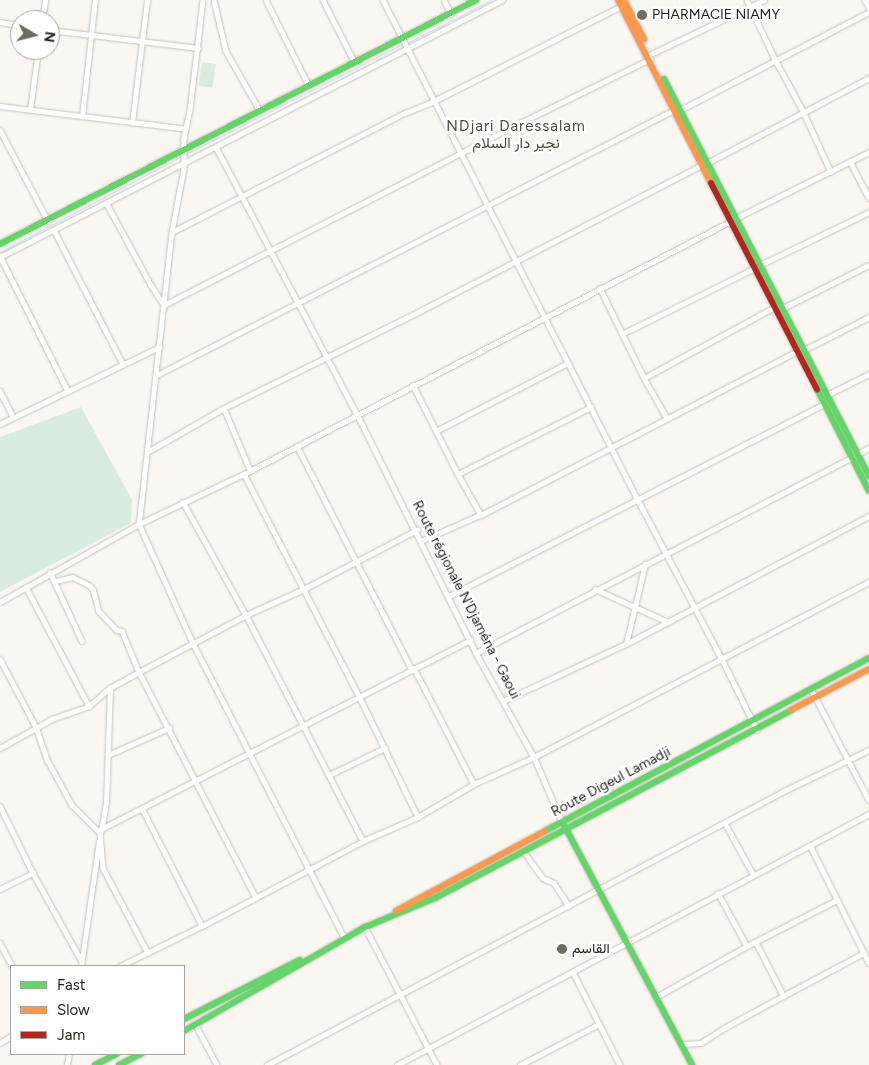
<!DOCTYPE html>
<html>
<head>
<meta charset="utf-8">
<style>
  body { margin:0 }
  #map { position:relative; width:869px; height:1065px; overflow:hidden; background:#faf7f2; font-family:Figtree,Vazirmatn,sans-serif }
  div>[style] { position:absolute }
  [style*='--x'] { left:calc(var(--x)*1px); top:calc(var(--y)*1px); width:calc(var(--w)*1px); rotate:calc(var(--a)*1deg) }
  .green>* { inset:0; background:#daebdf; transform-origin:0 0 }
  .stream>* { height:1px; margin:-0.5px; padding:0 0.5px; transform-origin:0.5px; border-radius:0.5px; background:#cbdff9 }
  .roads { filter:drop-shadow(0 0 1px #c6c1bb) drop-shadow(0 0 1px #c6c1bb) }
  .street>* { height:4.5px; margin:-2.25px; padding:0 2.25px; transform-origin:2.25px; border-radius:2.25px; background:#fefefd }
  .fast>* { height:6px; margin:-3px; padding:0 3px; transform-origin:3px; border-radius:3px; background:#63d668 }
  .slow>* { height:6px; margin:-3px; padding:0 3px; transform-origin:3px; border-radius:3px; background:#ff974d }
  .jam>* { height:6px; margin:-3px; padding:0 3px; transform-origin:3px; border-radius:3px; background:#b3261e }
  .dots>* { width:14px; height:14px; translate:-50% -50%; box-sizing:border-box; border:2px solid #fff; border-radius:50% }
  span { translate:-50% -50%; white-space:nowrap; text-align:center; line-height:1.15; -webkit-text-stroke:5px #fff; paint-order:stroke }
  .poi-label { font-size:14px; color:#241e16 }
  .left { translate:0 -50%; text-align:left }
  .street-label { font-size:14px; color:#241e16 }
  .neighbourhood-label { font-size:15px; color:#554836; letter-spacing:1px }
  .legend { position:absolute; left:10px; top:965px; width:175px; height:90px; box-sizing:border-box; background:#fff; border:1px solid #a7a5a2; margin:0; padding:6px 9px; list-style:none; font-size:15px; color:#241e16 }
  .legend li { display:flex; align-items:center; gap:10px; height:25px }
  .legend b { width:25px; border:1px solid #a7a5a2 }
  .north { position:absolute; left:10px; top:10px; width:50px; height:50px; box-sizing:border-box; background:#fff; border:1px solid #a7a5a2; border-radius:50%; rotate:98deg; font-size:14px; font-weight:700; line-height:20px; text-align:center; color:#241e16 }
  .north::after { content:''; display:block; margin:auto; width:18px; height:22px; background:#6f6a63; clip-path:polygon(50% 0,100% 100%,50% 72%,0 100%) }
</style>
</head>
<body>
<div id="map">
  <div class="green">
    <i style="left:202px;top:62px;width:14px;height:24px;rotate:8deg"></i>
    <i style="clip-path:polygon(81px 407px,132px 500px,131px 523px,0 592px,0 437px)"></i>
  </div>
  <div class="stream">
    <i style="--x:407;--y:43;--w:94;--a:-27.1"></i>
    <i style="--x:186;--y:154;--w:243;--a:-26.9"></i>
    <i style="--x:0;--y:252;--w:206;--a:-27.8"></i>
  </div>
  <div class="roads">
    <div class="street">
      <i style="--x:203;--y:0;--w:111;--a:96.7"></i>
      <i style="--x:190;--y:110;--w:30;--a:102"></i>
      <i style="--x:184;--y:139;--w:30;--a:90"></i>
      <i style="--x:184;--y:169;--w:64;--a:100.8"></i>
      <i style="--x:172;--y:232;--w:294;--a:96.4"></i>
      <i style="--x:139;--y:524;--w:133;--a:65.6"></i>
      <i style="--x:194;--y:645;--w:328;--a:62.8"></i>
      <i style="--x:214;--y:0;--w:52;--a:76.8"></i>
      <i style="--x:226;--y:51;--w:67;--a:60.4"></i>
      <i style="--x:266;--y:0;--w:94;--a:63.4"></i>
      <i style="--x:323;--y:0;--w:68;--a:63.1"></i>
      <i style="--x:383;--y:0;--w:561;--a:62.98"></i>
      <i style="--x:638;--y:500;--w:180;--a:62.2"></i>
      <i style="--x:722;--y:659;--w:79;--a:63.8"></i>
      <i style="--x:444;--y:0;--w:16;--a:63"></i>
      <i style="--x:747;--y:0;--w:65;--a:64.6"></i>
      <i style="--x:775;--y:59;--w:59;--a:61.7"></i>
      <i style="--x:803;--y:111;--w:67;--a:65.3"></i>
      <i style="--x:865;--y:0;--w:8;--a:60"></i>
      <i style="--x:42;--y:20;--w:20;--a:-81"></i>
      <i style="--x:0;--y:22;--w:20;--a:9"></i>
      <i style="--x:50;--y:30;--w:149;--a:6.9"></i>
      <i style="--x:651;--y:54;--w:125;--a:-25.5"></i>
      <i style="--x:0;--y:106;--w:187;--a:7"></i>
      <i style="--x:30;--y:110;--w:61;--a:-82.4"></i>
      <i style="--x:680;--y:110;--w:213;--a:-27.4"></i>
      <i style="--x:82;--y:117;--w:118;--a:-83.7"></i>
      <i style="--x:132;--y:123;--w:124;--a:-83"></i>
      <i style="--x:0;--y:130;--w:103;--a:62.2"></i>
      <i style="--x:216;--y:147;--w:302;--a:62.2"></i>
      <i style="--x:357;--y:414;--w:267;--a:63.5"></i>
      <i style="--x:476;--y:653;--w:119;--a:60.9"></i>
      <i style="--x:534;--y:757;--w:71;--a:66.7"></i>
      <i style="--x:850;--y:161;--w:42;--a:62.8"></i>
      <i style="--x:707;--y:163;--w:183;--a:-27.7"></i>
      <i style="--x:107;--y:204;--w:92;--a:61.5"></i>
      <i style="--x:151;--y:285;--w:24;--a:57"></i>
      <i style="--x:164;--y:305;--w:402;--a:-27.1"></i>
      <i style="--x:522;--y:122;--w:143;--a:-26.2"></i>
      <i style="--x:736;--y:218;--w:148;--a:-26.4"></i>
      <i style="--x:54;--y:230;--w:151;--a:62.8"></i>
      <i style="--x:172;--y:232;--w:262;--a:-27.1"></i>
      <i style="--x:405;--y:113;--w:31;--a:-22"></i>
      <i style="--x:434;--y:101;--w:210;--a:-26.9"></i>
      <i style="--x:0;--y:256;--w:151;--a:63.3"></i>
      <i style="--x:0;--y:257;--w:564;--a:-27.11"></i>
      <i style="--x:760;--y:265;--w:121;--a:-25.9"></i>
      <i style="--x:600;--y:288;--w:100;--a:63.9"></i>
      <i style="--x:644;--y:378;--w:46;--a:60.1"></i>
      <i style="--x:783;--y:308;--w:96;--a:-26.6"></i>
      <i style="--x:622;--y:334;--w:148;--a:-26.4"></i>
      <i style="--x:804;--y:350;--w:73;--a:-26.9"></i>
      <i style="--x:155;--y:376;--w:583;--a:-27.14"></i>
      <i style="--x:644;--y:378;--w:149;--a:-28.5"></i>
      <i style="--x:413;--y:385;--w:100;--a:63.2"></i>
      <i style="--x:458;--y:474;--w:47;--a:60.7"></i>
      <i style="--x:481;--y:515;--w:64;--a:156.2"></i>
      <i style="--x:0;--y:391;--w:29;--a:63"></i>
      <i style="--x:827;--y:395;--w:47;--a:-26.6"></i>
      <i style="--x:224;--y:408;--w:67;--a:67.2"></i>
      <i style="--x:0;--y:424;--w:177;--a:-25.8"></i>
      <i style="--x:436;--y:431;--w:148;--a:-27.3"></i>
      <i style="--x:297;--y:446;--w:252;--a:62.8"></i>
      <i style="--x:149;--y:451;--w:86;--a:-29.8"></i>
      <i style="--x:224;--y:408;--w:219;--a:-26.3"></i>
      <i style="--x:420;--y:311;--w:318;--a:-27.4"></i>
      <i style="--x:858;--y:454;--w:13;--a:-29"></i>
      <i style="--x:244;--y:474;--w:252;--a:62.6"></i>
      <i style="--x:360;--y:698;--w:132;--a:64"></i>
      <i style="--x:458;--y:474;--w:149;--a:-26.7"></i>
      <i style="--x:183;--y:502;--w:129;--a:60.9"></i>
      <i style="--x:246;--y:615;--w:254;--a:62.6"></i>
      <i style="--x:481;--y:515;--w:356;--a:-27.4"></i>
      <i style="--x:50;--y:572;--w:76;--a:65.1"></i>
      <i style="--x:56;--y:581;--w:17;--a:-13"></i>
      <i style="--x:73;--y:577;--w:18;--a:27"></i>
      <i style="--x:89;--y:585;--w:6;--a:45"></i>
      <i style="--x:93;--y:589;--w:23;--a:75"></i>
      <i style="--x:99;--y:611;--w:26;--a:47"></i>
      <i style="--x:117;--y:630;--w:5;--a:11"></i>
      <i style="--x:122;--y:631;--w:44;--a:67.5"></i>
      <i style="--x:139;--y:672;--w:254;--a:62.6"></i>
      <i style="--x:26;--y:587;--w:135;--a:62.1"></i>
      <i style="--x:595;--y:589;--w:80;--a:24.3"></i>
      <i style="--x:449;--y:596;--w:421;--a:-27.1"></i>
      <i style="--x:0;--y:602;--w:159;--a:-29.3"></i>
      <i style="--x:139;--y:524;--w:116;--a:-25.5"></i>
      <i style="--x:244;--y:474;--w:549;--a:-27.45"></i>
      <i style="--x:626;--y:644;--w:82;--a:-76.6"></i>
      <i style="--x:476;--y:653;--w:424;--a:-27.5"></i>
      <i style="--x:0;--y:659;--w:77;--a:62.1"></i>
      <i style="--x:36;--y:727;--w:36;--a:71"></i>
      <i style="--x:48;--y:761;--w:50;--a:61.4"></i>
      <i style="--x:72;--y:805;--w:40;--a:45"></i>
      <i style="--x:100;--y:833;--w:35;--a:85"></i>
      <i style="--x:103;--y:868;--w:96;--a:62.1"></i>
      <i style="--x:414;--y:668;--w:131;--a:62.7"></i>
      <i style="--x:811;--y:689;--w:125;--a:62.4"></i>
      <i style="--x:503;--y:701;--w:136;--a:-24.9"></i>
      <i style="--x:626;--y:644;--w:275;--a:-27.8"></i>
      <i style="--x:0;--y:748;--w:60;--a:-29.1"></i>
      <i style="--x:52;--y:719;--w:39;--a:-19"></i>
      <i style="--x:89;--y:706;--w:28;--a:-41"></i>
      <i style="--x:110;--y:688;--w:33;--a:-29"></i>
      <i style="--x:139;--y:672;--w:121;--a:-28"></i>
      <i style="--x:246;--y:615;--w:61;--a:-24.1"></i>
      <i style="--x:302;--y:590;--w:130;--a:-27.6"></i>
      <i style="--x:108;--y:755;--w:67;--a:-23.9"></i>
      <i style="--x:329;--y:775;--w:62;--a:-25.7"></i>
      <i style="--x:0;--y:806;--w:75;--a:63.8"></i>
      <i style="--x:33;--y:873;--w:99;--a:61.1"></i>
      <i style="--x:142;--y:808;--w:132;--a:63"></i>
      <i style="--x:725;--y:823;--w:58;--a:61.2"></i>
      <i style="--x:101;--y:829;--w:415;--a:-27.1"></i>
      <i style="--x:101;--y:831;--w:28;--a:-80"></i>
      <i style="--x:106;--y:803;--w:115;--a:-88"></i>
      <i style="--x:810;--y:845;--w:132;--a:63.4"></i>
      <i style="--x:524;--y:852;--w:32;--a:54"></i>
      <i style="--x:543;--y:878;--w:12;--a:24"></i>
      <i style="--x:554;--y:883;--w:27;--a:57"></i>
      <i style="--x:0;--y:889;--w:37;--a:-26"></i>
      <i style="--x:718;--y:893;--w:60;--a:61.3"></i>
      <i style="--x:365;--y:927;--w:156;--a:62.4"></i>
      <i style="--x:0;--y:943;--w:26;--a:62"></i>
      <i style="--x:81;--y:966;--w:126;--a:-81.8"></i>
      <i style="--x:120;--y:966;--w:91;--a:-26"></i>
      <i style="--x:202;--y:926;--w:182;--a:-27.8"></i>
      <i style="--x:363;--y:841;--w:60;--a:-23.6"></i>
      <i style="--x:418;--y:817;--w:65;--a:-30.5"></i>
      <i style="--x:474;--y:784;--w:66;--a:-24.2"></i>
      <i style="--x:534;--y:757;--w:378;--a:-27.6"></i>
      <i style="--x:573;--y:972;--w:104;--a:63.2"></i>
      <i style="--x:783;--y:996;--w:92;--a:-28"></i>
      <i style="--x:656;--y:997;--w:104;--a:-29.3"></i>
      <i style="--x:747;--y:946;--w:101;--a:-27.1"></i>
      <i style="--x:196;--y:1025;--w:45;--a:62.3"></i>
      <i style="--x:0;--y:1043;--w:13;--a:-32"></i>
      <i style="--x:681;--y:1044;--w:20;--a:-3"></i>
      <i style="--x:701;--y:1043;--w:27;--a:-33"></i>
      <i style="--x:724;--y:1028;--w:67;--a:-28.5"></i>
      <i style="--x:783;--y:996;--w:59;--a:-117"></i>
      <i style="--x:67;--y:1065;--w:11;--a:-80"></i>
      <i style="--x:267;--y:1065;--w:587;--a:-27.92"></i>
      <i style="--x:786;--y:790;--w:92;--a:-25.7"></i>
      <i style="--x:397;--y:1065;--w:535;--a:-28"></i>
      <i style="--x:520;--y:1065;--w:89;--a:-27.4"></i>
    </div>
    <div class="fast">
      <i style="--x:664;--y:79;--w:447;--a:62.7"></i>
      <i style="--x:0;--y:244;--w:535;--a:-27.14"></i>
      <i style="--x:817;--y:389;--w:114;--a:63"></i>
      <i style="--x:564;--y:825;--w:272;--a:61.9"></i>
      <i style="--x:545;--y:831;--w:367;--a:-28.1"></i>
      <i style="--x:184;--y:1019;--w:130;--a:-27"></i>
      <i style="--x:184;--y:1031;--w:209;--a:-29.9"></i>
      <i style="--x:365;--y:927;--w:76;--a:-22.5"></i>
      <i style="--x:435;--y:898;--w:403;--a:-27.8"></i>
      <i style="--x:95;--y:1065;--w:25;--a:-27"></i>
      <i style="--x:119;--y:1065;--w:25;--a:-27"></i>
    </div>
    <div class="slow">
      <i style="--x:618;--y:0;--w:205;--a:63.1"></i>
      <i style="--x:624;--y:0;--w:44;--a:62.9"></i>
      <i style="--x:791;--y:710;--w:88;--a:-27.7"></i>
      <i style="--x:396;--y:911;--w:169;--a:-28.2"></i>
    </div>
    <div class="jam">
      <i style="--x:711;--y:183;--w:232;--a:62.8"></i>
    </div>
  </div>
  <div class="dots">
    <i style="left:642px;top:15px;background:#6f6a63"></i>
    <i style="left:562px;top:949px;background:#6f6a63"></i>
  </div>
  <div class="poi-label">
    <span class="left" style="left:652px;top:15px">PHARMACIE NIAMY</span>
    <span class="left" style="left:572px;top:949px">القاسم</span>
  </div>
  <div class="street-label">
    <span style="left:466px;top:600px;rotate:63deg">Route régionale N'Djaména - Gaoui</span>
    <span style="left:611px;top:782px;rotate:-28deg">Route Digeul Lamadji</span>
  </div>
  <div class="neighbourhood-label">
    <span style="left:516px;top:135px">NDjari Daressalam<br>نجير دار السلام</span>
  </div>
  <ul class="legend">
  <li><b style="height:6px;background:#63d668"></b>Fast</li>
  <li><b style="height:6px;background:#ff974d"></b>Slow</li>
  <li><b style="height:6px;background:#b3261e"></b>Jam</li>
  </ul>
  <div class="north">N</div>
</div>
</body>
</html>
